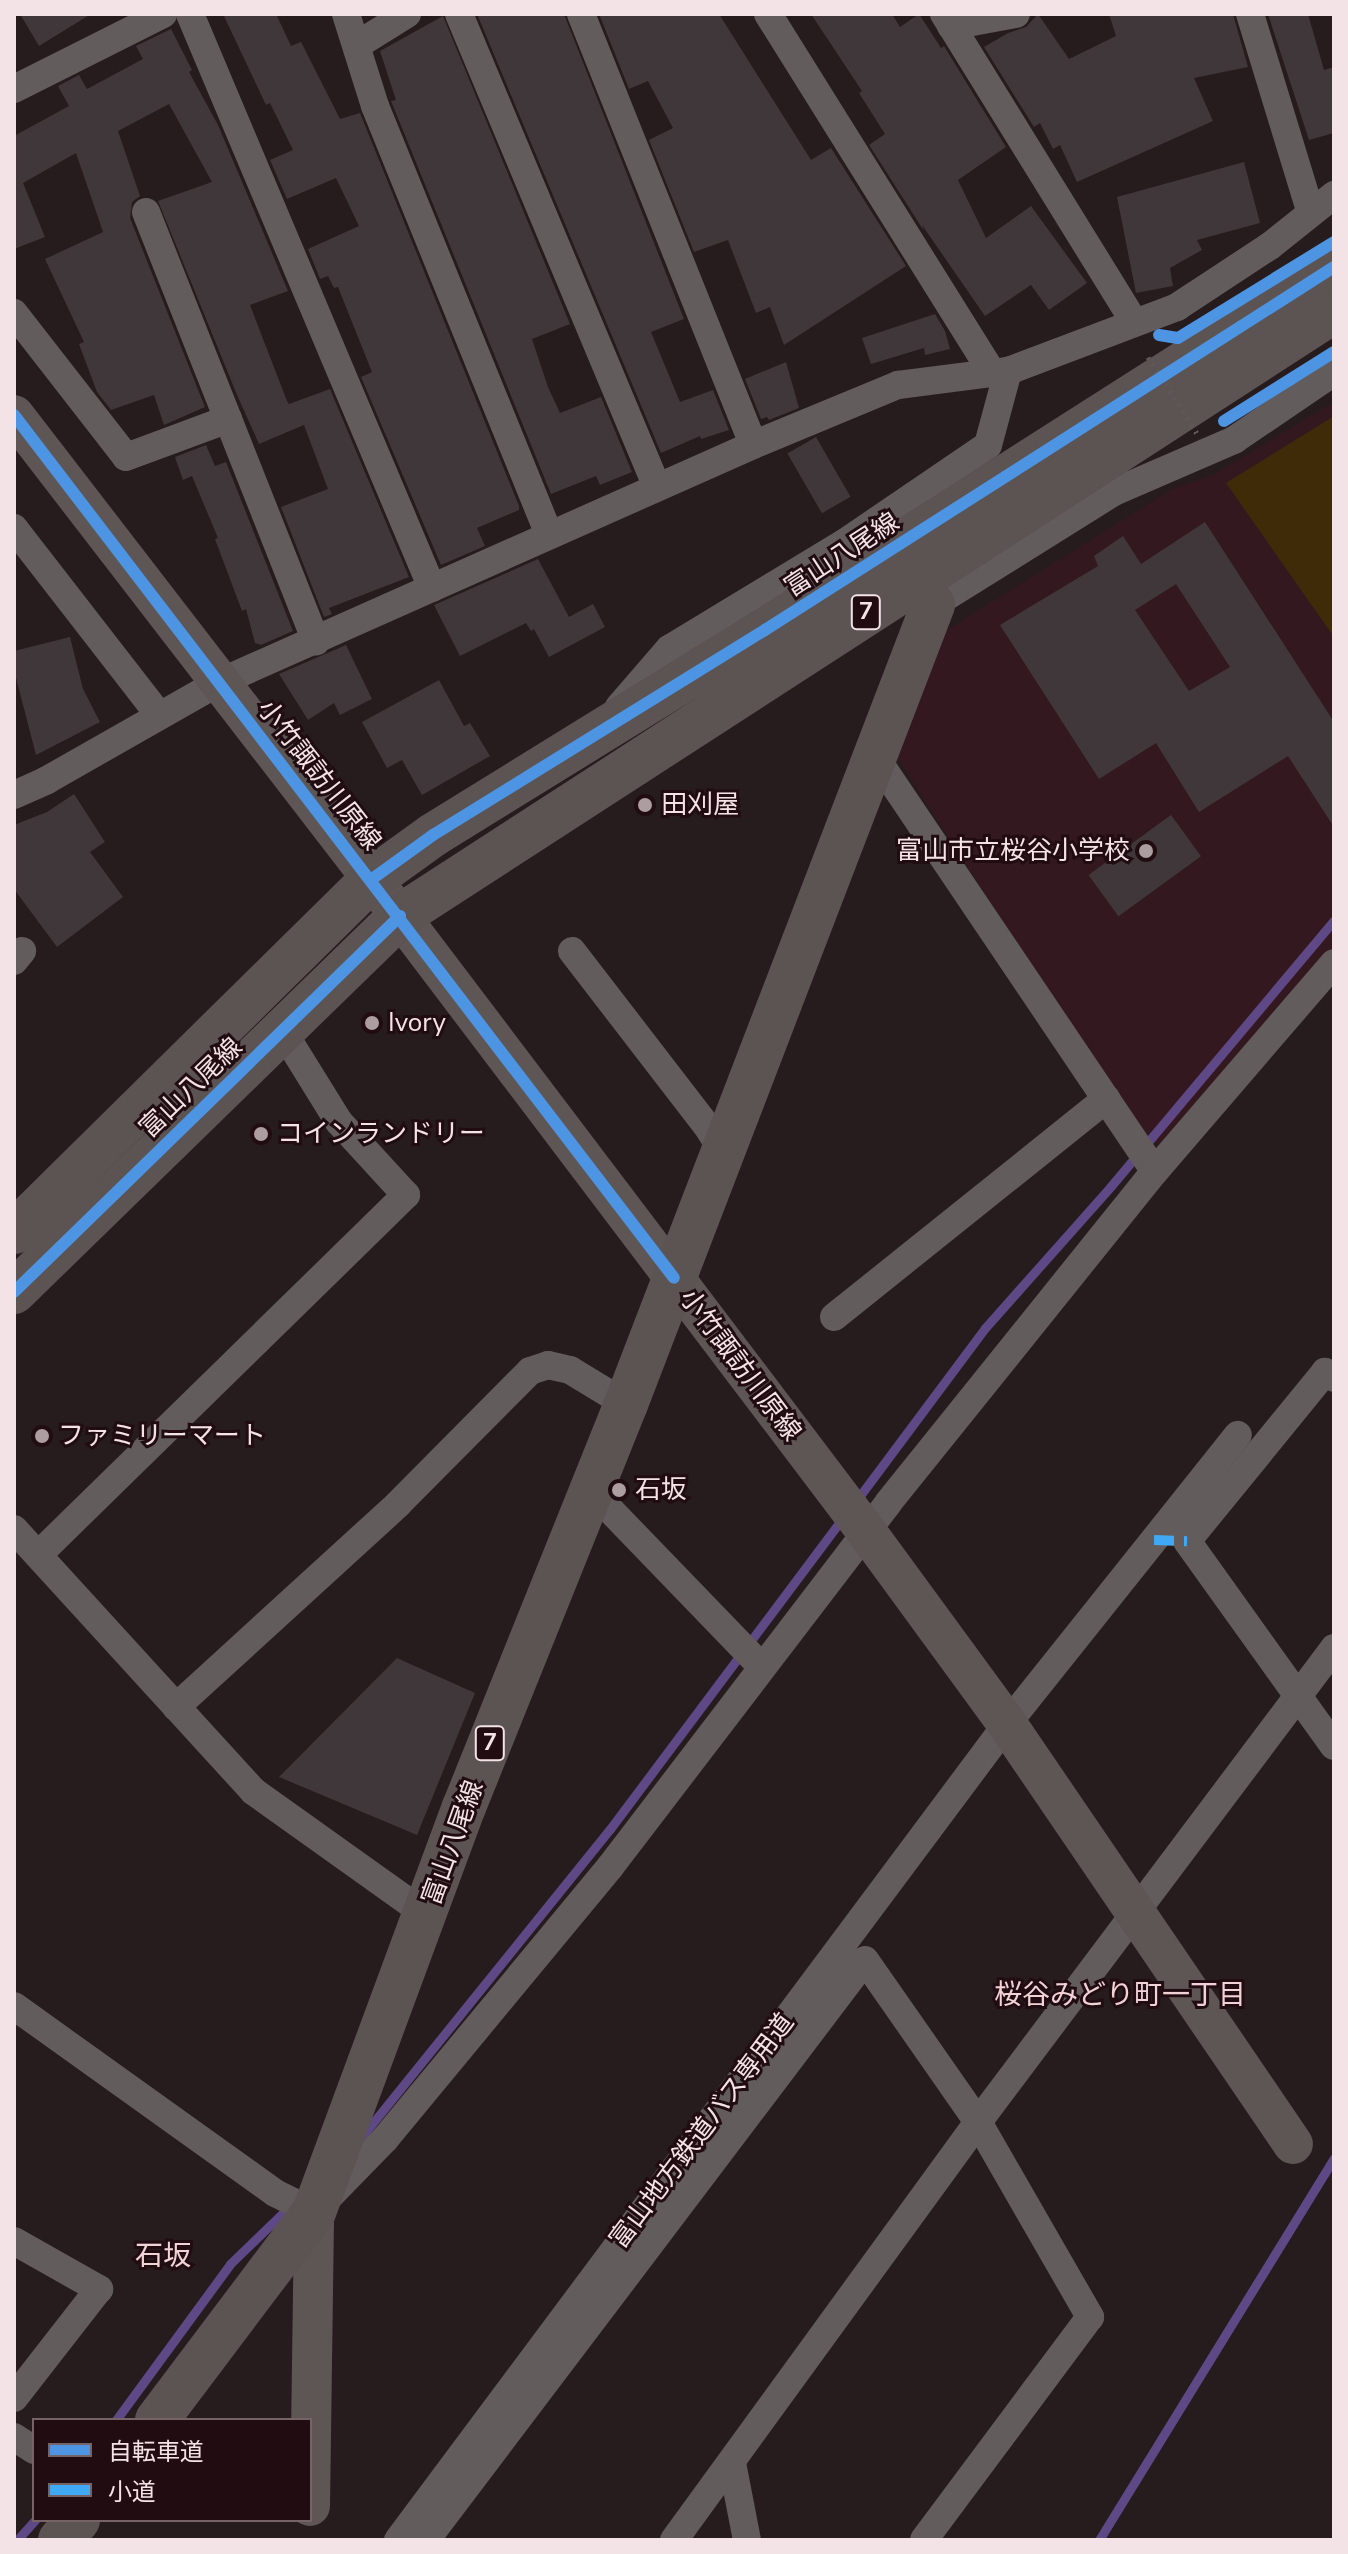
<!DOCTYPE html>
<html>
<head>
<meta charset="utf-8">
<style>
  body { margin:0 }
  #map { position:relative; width:1348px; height:2554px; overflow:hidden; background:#261b1d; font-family:"Nunito Sans","Noto Sans JP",sans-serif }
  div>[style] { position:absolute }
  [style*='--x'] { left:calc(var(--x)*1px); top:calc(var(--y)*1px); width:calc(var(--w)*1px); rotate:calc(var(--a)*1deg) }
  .built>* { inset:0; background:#33191f }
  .green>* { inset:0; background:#3f2b08 }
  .stream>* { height:9px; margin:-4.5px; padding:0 4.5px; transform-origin:4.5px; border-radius:4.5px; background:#5e4885 }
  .building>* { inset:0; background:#40373b; transform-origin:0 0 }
  .street>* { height:28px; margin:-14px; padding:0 14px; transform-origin:14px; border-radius:14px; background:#625c5c }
  .secondary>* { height:40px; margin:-20px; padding:0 20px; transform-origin:20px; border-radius:20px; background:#5d5654 }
  .primary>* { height:44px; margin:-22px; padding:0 22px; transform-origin:22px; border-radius:22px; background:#5c5353 }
  .path-bridge>* { height:5px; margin-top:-2.5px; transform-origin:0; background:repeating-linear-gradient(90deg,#5e5858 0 2px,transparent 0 8px) }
  .quiet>* { height:10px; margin-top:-5px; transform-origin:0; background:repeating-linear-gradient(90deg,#3fa9f5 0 20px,transparent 0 30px) }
  .cycleway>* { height:12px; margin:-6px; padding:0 6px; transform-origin:6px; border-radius:6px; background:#4d94e3 }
  .dots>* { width:22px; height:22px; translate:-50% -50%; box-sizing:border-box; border:4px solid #210d11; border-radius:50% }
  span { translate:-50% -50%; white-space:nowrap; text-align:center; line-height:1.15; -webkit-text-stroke:6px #210d11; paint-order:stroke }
  .shield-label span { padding:2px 6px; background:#210d11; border:2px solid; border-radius:6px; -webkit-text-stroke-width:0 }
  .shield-label { font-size:24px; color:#f3e3e6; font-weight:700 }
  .street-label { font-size:26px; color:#f3e3e6 }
  .poi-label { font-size:26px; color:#f3e3e6 }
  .left { translate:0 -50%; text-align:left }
  .right { translate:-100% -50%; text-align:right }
  .neighbourhood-label { font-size:28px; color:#f1d2d7 }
  .frame { position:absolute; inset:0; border:16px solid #f3e3e6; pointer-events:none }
  .legend { position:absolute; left:32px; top:2418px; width:280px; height:104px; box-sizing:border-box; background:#210d11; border:2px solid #756366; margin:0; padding:10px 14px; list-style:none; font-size:24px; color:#f3e3e6 }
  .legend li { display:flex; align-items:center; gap:16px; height:40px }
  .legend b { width:40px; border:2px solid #756366 }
</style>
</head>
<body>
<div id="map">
  <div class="built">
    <i style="clip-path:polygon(1334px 402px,1334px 948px,1164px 1146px,1139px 1135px,895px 754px,942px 633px,1172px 489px,1213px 475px)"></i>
  </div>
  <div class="green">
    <i style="clip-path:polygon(1334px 416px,1334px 637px,1226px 483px)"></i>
  </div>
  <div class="stream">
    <i style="--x:856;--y:1501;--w:216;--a:-53.3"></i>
    <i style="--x:985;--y:1328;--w:190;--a:-48.4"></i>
    <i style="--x:1111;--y:1186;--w:347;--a:-50"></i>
    <i style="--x:363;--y:2135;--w:393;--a:-51.1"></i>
    <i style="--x:610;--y:1829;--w:387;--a:-53.2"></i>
    <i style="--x:116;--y:2420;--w:193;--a:-53.8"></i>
    <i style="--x:230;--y:2264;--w:86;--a:-44.1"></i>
    <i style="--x:17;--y:2540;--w:27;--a:-48"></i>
    <i style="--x:1099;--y:2540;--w:448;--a:-58.4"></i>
  </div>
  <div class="building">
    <i style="clip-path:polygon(20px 14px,91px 14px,39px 46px)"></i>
    <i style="clip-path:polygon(223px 14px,276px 14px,291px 46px,301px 42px,340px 119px,360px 113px,519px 506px,519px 510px,477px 528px,485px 546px,441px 565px,361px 377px,372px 372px,338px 287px,334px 288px,328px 276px,320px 279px,308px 249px,359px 226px,336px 178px,287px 199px,270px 160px,293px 150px,270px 103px,266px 105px)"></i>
    <i style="clip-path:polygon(477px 14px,564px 14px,684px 319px,651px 332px,680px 402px,713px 390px,729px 430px,701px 439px,700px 436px,661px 453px)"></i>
    <i style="clip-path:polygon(599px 14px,719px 14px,811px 160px,831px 148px,906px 266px,784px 345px,770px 307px,756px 313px,728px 240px,694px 252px,649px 140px,673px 128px,648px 81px,629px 89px)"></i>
    <i style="clip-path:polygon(811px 14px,892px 14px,900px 27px,919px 14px,941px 48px,944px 46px,1006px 147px,958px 180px,986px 238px,1031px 206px,1087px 283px,1049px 310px,1031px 285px,985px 316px,922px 225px,924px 231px,869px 145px,885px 134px,859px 93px,862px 91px)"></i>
    <i style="clip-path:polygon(1038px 14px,1069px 59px,1116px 36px,1109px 14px,1233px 14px,1248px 67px,1194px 78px,1213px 121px,1077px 182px,1060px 145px,1053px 149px,1040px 123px,1034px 127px,984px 47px,1008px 33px,1026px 27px)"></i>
    <i style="clip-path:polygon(1268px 14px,1308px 14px,1324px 70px,1334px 67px,1334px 133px,1309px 140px)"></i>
    <i style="clip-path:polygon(443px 16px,570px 324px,532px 339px,548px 387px,560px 413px,601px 397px,632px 472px,600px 485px,596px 476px,551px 494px,391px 101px,396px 100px,380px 51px)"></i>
    <i style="clip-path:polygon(171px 29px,192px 70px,189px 72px,218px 125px,288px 291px,250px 305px,287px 401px,289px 404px,330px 389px,409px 577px,329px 608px,332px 614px,324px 617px,281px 507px,328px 489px,304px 425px,259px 444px,237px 395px,158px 201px,212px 182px,169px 104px,118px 131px,140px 196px,132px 202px,130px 218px,205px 407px,164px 425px,154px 395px,111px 410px,97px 392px,79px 344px,84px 342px,45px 259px,103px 232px,76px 153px,23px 183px,45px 237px,14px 249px,14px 136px,69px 106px,58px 86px,79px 75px,87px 89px,143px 59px,136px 46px)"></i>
    <i style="clip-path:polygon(1244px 162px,1260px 223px,1197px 240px,1202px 250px,1170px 268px,1173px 286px,1136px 293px,1117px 197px)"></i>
    <i style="clip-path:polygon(935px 314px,945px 331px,950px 349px,925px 355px,924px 348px,871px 364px,862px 338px)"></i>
    <i style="clip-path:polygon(786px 362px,799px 408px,769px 420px,767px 417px,761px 419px,745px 379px)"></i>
    <i style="left:816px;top:437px;width:69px;height:33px;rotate:60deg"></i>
    <i style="clip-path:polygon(206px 445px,215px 466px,226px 462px,293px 631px,261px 645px,255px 643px,246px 609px,242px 611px,215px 539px,218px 538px,192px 476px,183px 480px,175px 457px)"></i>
    <i style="clip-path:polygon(evenodd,1205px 522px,1334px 722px,1334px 827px,1288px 756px,1199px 812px,1156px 743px,1099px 779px,1000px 625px,1098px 566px,1094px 556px,1123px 536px,1141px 564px,1205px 522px,1176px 584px,1230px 667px,1189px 691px,1135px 610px,1176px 584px)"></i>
    <i style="clip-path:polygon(538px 559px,569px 617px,593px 604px,605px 627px,549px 657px,534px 629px,531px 631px,526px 623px,460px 656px,434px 605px)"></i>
    <i style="clip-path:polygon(70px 637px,83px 689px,100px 722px,36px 755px,14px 670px,14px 651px)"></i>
    <i style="clip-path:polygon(346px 645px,372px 699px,340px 715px,334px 703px,308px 720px,279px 674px)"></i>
    <i style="clip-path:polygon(439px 680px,464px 726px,470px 723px,490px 756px,422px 795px,402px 760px,387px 768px,362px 722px)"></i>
    <i style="clip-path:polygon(74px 794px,105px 842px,90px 852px,123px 897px,57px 947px,14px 889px,14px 825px,47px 812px)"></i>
    <i style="left:1171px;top:815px;width:51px;height:102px;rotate:54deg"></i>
    <i style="clip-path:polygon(397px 1658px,475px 1693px,417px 1835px,279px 1777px)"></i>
  </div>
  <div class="street">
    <i style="--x:190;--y:14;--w:623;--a:67.14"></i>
    <i style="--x:346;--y:14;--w:96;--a:72.5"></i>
    <i style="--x:375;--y:106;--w:463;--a:67.9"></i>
    <i style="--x:459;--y:14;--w:513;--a:67.29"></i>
    <i style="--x:581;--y:14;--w:464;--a:68.2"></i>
    <i style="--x:768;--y:14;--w:423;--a:58"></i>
    <i style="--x:944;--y:14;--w:362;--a:58.3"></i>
    <i style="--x:1250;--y:14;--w:208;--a:73"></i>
    <i style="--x:951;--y:26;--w:66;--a:-10.5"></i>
    <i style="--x:357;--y:45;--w:59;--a:-31.8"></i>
    <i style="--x:14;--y:89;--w:167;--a:-26.7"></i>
    <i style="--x:146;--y:212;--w:462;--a:68.4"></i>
    <i style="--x:14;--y:313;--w:182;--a:52.1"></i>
    <i style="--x:126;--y:457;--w:109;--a:-20.4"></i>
    <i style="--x:14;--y:528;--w:237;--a:52.2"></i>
    <i style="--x:933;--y:605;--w:213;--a:-32"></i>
    <i style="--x:1114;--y:492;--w:131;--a:-23.4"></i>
    <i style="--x:1234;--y:440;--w:121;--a:-34.2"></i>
    <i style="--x:619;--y:707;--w:77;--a:-49.2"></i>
    <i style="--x:669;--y:649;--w:205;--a:-31.2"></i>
    <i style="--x:844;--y:543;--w:174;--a:-34.2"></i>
    <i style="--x:988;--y:445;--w:77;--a:-74.9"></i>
    <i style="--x:876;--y:758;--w:498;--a:56"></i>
    <i style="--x:14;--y:795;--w:36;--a:-24"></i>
    <i style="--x:47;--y:780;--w:197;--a:-29.6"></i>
    <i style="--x:218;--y:683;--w:586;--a:-23.98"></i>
    <i style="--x:753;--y:445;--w:157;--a:-22.5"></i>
    <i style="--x:898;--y:385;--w:111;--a:-7.3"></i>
    <i style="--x:1008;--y:371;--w:181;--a:-20.7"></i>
    <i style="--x:1177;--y:307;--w:111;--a:-33.3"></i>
    <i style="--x:1270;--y:246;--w:82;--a:-38.6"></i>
    <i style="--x:572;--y:951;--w:225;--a:52.4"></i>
    <i style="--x:709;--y:1129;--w:27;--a:59"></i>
    <i style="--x:14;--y:961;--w:13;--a:-51"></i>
    <i style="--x:834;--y:1317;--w:349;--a:-38.7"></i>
    <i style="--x:1334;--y:1378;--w:11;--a:-146"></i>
    <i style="--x:1325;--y:1372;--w:218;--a:129.2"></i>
    <i style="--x:1187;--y:1541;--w:252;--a:54.4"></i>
    <i style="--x:590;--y:1489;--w:246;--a:46"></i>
    <i style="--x:14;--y:1529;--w:355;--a:47.6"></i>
    <i style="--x:253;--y:1791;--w:214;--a:35.5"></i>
    <i style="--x:38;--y:1555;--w:515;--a:-44.37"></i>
    <i style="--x:406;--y:1195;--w:99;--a:-132.5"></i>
    <i style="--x:339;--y:1122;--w:108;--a:-121.8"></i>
    <i style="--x:176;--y:1707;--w:301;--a:-42.4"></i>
    <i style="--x:398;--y:1504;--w:187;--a:-45.2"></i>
    <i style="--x:530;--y:1371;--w:19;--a:-18"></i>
    <i style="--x:548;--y:1365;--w:23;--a:13"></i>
    <i style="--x:570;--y:1370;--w:66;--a:31.3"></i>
    <i style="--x:14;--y:2006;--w:321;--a:35.6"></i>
    <i style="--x:275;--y:2193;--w:43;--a:26"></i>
    <i style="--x:314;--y:2212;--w:102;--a:-45.8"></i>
    <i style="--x:385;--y:2139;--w:353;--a:-50.4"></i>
    <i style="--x:610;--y:1867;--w:458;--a:-52.6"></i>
    <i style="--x:888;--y:1503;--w:426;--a:-51.2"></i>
    <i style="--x:1155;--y:1171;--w:274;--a:-49.3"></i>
    <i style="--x:14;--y:2241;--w:98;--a:29.5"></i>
    <i style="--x:99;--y:2289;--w:138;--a:127.9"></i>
    <i style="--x:14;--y:2437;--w:24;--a:33"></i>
    <i style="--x:732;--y:2463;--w:78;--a:79"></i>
    <i style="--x:398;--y:2540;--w:1018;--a:-53.27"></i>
    <i style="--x:1007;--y:1724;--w:370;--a:-51.4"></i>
    <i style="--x:426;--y:2540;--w:727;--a:-52.88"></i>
    <i style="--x:865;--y:1960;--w:198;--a:55.1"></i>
    <i style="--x:978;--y:2122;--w:225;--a:60.1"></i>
    <i style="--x:1090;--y:2317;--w:278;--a:126.7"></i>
    <i style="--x:674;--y:2540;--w:517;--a:-53.97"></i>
    <i style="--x:978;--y:2122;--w:593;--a:-53.09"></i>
  </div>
  <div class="secondary">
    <i style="--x:14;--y:415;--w:586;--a:52.35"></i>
    <i style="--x:372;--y:879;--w:818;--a:52.85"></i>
    <i style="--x:866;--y:1531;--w:239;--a:53.8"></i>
    <i style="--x:1007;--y:1724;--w:508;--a:55.75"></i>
    <i style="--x:310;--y:2506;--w:294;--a:-89.2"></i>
  </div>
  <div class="primary">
    <i style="--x:14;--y:1232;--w:503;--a:-44.6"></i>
    <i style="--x:372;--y:879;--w:75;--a:-35.8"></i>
    <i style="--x:433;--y:835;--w:390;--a:-31.7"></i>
    <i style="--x:765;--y:630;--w:675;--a:-32.54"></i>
    <i style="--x:14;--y:1292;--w:539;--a:-44.25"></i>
    <i style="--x:400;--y:916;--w:1113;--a:-32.93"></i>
    <i style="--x:157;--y:2420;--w:261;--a:-53"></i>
    <i style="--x:314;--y:2212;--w:432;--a:-69.7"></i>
    <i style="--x:464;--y:1807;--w:434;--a:-68.1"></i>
    <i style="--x:626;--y:1404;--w:856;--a:-68.98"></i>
    <i style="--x:60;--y:2540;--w:27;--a:-48"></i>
  </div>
  <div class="path-bridge">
    <i style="--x:1148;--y:357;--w:96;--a:57.3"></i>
  </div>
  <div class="quiet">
    <i style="--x:1154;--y:1540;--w:33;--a:2"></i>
  </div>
  <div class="cycleway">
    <i style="--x:1159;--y:335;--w:19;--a:9"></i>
    <i style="--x:1178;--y:338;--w:183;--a:-31.6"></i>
    <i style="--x:14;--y:415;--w:1086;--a:52.59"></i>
    <i style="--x:1224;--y:421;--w:130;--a:-32.1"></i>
    <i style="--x:372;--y:879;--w:75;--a:-35.8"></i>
    <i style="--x:433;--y:835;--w:390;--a:-31.7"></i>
    <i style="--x:765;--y:630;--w:675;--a:-32.54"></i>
    <i style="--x:14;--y:1292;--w:539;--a:-44.25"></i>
  </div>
  <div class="dots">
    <i style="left:645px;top:805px;background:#ab9da0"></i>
    <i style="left:1146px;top:851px;background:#ab9da0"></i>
    <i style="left:372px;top:1023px;background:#ab9da0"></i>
    <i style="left:261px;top:1134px;background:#ab9da0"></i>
    <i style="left:42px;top:1436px;background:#ab9da0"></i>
    <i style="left:619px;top:1490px;background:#ab9da0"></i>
  </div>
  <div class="shield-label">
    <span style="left:866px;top:612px">7</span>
    <span style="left:490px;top:1743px">7</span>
  </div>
  <div class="street-label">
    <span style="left:842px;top:555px;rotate:-33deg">富山八尾線</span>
    <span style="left:319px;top:775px;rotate:52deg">小竹諏訪川原線</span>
    <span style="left:191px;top:1088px;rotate:-44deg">富山八尾線</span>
    <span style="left:740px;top:1365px;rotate:53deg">小竹諏訪川原線</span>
    <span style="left:453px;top:1843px;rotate:-70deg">富山八尾線</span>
    <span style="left:702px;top:2131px;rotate:-53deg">富山地方鉄道バス専用道</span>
  </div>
  <div class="poi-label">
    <span class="left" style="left:661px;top:805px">田刈屋</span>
    <span class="right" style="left:1130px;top:851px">富山市立桜谷小学校</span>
    <span class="left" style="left:388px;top:1023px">Ivory</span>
    <span class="left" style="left:277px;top:1134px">コインランドリー</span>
    <span class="left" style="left:58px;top:1436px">ファミリーマート</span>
    <span class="left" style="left:635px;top:1490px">石坂</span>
  </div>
  <div class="neighbourhood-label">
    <span style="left:1120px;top:1995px">桜谷みどり町一丁目</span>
    <span style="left:163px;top:2256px">石坂</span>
  </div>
  <div class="frame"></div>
  <ul class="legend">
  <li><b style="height:10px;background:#4d94e3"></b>自転車道</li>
  <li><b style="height:10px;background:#3fa9f5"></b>小道</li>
  </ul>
</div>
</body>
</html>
